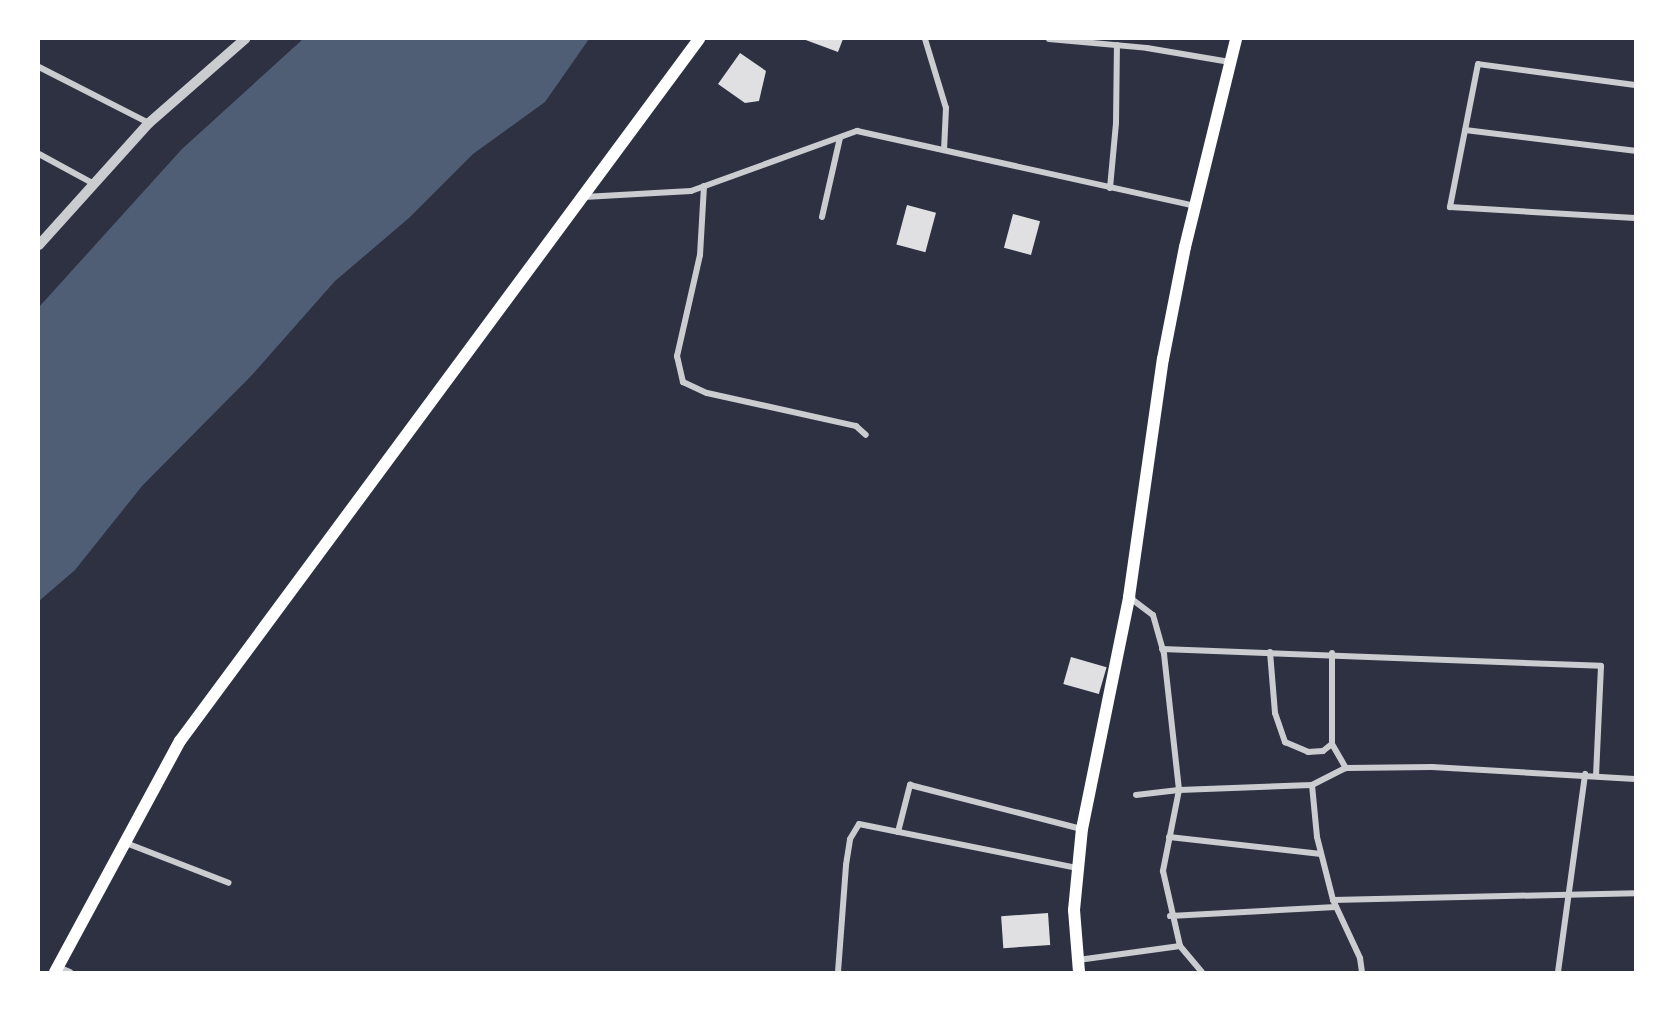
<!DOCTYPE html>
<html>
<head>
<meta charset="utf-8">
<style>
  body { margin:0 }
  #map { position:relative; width:1674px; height:1011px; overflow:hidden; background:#2d3142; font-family:Georgia,serif }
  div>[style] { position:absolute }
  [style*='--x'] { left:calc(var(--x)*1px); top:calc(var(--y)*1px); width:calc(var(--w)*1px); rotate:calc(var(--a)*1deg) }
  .water>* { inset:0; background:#4f5d75 }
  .building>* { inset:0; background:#e0e0e3; transform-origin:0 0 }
  .minor>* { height:6px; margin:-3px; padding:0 3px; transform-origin:3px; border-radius:3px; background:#caccd0 }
  .tertiary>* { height:10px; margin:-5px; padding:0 5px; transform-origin:5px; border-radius:5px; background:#caccd0 }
  .secondary>* { height:12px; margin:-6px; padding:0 6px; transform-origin:6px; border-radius:6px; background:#fff }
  span { translate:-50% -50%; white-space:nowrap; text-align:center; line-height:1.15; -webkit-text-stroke:4.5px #fff; paint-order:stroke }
  .frame { position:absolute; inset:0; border:40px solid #fff; pointer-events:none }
</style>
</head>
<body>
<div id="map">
  <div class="water">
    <i style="clip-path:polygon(303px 39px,589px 39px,545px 102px,473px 154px,409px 218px,335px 281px,252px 375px,142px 486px,75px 570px,39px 601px,39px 307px,182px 149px)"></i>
  </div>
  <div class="building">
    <i style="clip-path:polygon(803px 39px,843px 39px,838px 52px)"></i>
    <i style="clip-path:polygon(740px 53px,766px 71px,759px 101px,745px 103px,718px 84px)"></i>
    <i style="left:907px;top:205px;width:30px;height:41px;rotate:15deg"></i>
    <i style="left:1013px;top:214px;width:28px;height:35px;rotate:15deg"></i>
    <i style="left:1071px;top:657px;width:37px;height:28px;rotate:16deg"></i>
    <i style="left:1048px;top:913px;width:32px;height:47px;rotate:86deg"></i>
  </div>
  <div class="minor">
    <i style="--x:925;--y:39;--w:72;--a:73.1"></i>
    <i style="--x:946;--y:108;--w:42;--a:92.7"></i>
    <i style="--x:1049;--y:39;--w:98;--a:5.2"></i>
    <i style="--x:1147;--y:48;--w:84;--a:9.6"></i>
    <i style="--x:39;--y:67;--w:123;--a:27"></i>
    <i style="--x:1635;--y:85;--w:158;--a:-172.4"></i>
    <i style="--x:1478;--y:64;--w:146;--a:101.1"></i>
    <i style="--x:1450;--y:207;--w:185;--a:3.4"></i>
    <i style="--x:1465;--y:130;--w:171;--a:7"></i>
    <i style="--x:39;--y:154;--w:63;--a:28.6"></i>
    <i style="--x:704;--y:186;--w:69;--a:93.3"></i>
    <i style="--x:700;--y:255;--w:104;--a:102.8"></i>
    <i style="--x:677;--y:356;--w:27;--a:77"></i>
    <i style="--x:683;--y:382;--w:26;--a:25"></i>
    <i style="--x:707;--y:393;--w:153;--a:12.5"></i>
    <i style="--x:856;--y:426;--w:13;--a:42"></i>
    <i style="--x:1110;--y:188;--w:65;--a:-84.7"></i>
    <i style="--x:1116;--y:123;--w:78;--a:-89.3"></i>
    <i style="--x:584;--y:197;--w:107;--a:-3.2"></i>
    <i style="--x:691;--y:191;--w:177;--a:-19.9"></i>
    <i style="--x:857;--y:131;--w:345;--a:12.5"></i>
    <i style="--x:822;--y:217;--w:81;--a:-77.2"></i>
    <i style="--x:1129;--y:597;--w:30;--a:37"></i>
    <i style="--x:1153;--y:615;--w:41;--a:74.2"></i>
    <i style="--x:1164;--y:654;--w:137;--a:83.7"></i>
    <i style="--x:1179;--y:790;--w:83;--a:101.2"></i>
    <i style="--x:1163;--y:871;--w:77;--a:77.2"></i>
    <i style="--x:1180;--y:946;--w:34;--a:50"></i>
    <i style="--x:1162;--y:649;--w:439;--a:2.2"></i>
    <i style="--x:1601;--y:666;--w:109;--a:92.6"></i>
    <i style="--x:1270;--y:652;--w:61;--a:85.3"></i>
    <i style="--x:1275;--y:713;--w:31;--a:71"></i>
    <i style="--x:1285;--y:742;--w:25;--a:23"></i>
    <i style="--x:1308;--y:752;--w:15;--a:-4"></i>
    <i style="--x:1323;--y:751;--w:11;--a:-38"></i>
    <i style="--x:1332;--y:653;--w:91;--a:90"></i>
    <i style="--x:1332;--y:744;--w:28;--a:60"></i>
    <i style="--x:1312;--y:785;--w:52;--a:84.5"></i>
    <i style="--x:1317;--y:837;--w:65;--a:75.7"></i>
    <i style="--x:1333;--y:900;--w:64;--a:65"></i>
    <i style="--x:1360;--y:958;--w:14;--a:82"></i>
    <i style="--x:1136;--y:795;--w:43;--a:-6.6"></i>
    <i style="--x:1179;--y:790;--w:133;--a:-2.2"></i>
    <i style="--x:1312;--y:785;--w:38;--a:-27"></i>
    <i style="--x:1346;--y:768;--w:86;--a:-0.7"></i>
    <i style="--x:1432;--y:767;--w:203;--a:3.4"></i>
    <i style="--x:898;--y:832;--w:49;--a:-75.7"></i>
    <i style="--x:910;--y:785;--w:177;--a:14.4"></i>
    <i style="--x:1169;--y:837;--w:153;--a:6.4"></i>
    <i style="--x:126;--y:843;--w:110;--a:21.2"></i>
    <i style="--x:1333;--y:900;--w:302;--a:-1.3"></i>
    <i style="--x:1170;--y:916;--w:166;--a:-3.1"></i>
    <i style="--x:1078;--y:960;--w:103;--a:-7.8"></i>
    <i style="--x:58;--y:967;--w:13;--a:23"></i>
    <i style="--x:838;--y:972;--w:107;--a:-85.7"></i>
    <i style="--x:846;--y:865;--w:26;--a:-81"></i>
    <i style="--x:850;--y:839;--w:17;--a:-59"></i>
    <i style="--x:859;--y:824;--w:223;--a:11.4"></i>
    <i style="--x:1558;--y:972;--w:200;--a:-82.2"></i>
  </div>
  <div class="tertiary">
    <i style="--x:39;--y:245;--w:164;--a:-48"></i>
    <i style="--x:149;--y:123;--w:128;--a:-41.2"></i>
  </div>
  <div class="secondary">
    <i style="--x:55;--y:972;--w:263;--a:-61.6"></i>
    <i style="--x:180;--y:741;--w:873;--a:-53.52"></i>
    <i style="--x:1079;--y:972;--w:62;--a:-94.6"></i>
    <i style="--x:1074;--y:910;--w:81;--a:-84.4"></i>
    <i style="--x:1082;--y:829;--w:237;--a:-78.5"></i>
    <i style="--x:1129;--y:597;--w:240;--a:-81.9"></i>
    <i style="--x:1163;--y:359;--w:114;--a:-78.9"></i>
    <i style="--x:1185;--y:247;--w:214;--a:-76.2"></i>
  </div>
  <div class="frame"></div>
</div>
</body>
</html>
